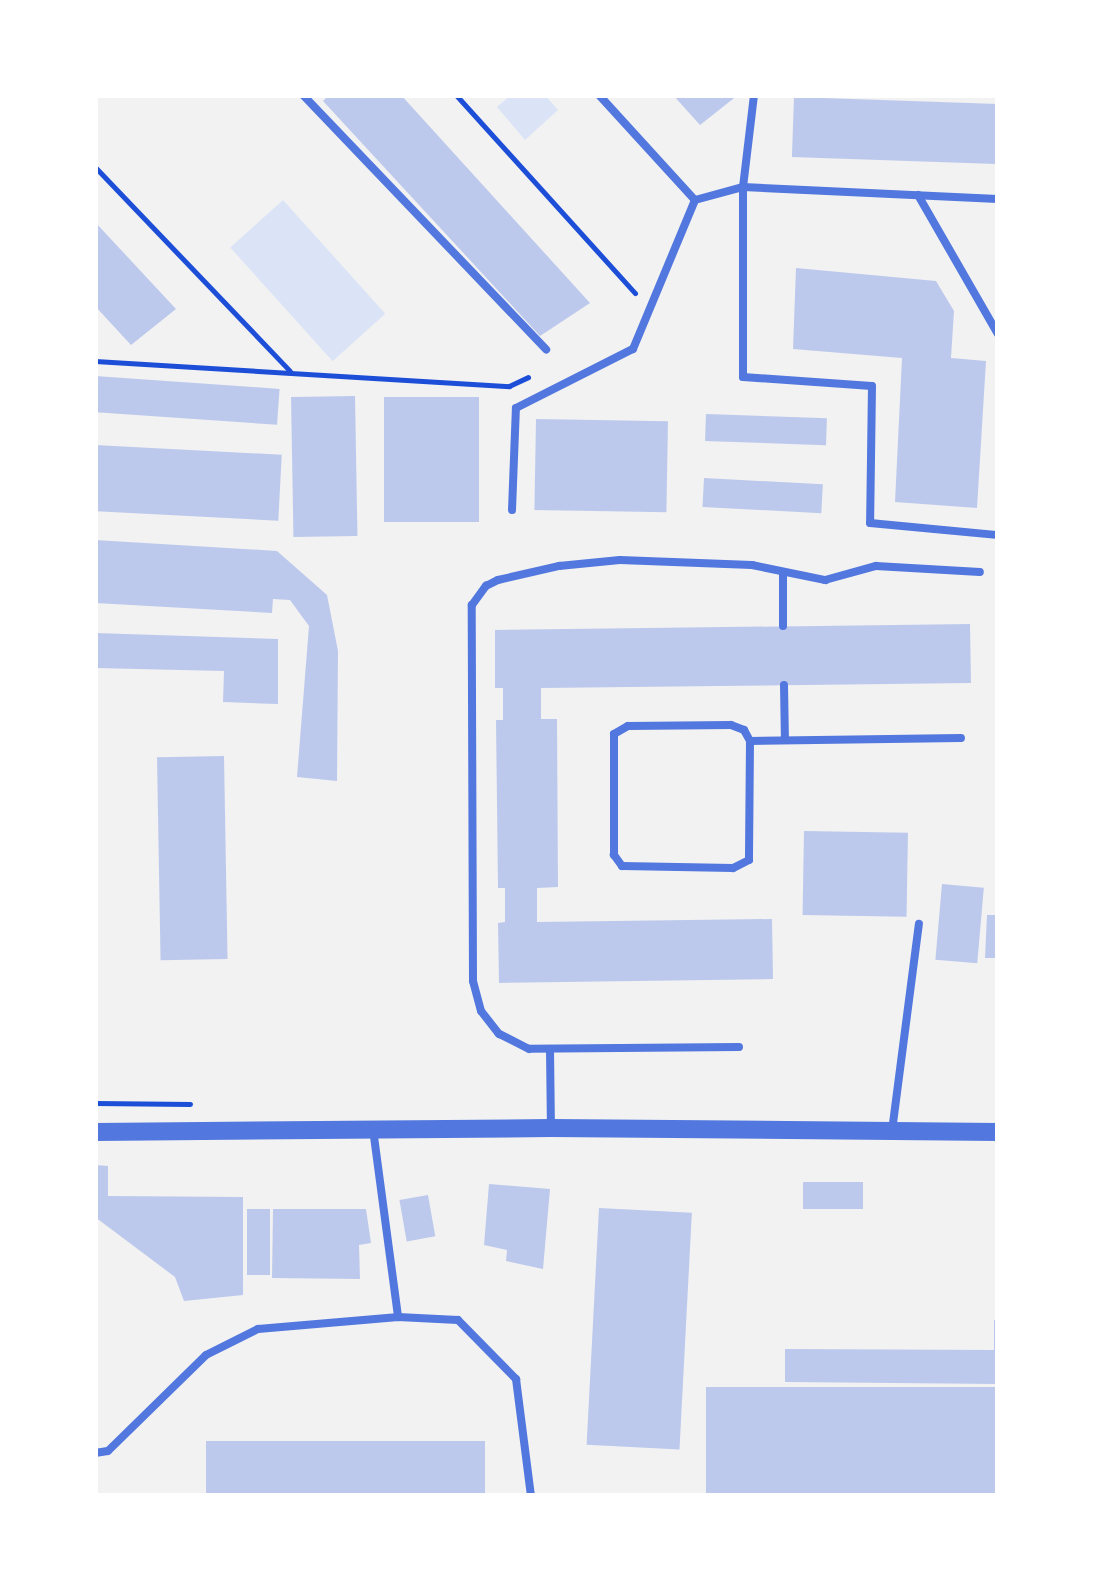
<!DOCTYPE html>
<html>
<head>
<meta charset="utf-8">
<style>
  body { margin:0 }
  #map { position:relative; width:1093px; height:1591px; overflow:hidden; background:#f2f2f2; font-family:"Sofia Sans Condensed",sans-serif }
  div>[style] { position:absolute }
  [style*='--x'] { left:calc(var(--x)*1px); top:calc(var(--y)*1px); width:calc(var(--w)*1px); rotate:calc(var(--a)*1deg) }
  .green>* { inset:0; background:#dbe4f7; transform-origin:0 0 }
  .building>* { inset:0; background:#bdc9ec; transform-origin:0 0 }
  .path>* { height:5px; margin:-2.5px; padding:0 2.5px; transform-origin:2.5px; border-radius:2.5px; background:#1d4ed8 }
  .service>* { height:8px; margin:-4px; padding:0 4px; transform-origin:4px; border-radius:4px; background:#5277de }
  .tertiary>* { height:18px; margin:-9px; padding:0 9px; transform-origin:9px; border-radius:9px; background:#5277de }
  span { translate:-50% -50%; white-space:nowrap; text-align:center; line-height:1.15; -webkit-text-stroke:9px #fff; paint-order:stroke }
  .frame { position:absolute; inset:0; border:98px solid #fff; pointer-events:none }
</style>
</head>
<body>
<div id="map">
  <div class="green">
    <i style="clip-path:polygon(511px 95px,545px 95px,558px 110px,525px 140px,497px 107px)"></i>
    <i style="left:283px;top:200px;width:153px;height:71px;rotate:48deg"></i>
  </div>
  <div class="building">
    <i style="clip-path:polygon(329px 95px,401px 95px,590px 303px,540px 336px,323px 101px)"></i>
    <i style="clip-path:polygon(673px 95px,738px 95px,700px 125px)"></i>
    <i style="left:794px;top:97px;width:204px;height:60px;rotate:2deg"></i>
    <i style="clip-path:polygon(95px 222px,176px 309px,131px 345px,95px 306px)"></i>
    <i style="clip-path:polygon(796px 268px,936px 281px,954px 311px,951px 358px,986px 361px,977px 508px,895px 502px,902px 358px,793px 349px)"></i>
    <i style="left:95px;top:376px;width:185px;height:36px;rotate:4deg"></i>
    <i style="left:355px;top:396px;width:140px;height:64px;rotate:89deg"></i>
    <i style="left:384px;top:397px;width:95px;height:125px"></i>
    <i style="left:706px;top:414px;width:121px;height:27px;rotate:2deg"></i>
    <i style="left:536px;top:419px;width:132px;height:91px;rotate:1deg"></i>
    <i style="left:95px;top:445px;width:187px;height:66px;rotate:3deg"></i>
    <i style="left:704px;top:478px;width:119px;height:29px;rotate:3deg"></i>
    <i style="clip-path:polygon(95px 540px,277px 551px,327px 595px,338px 651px,337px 781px,297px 777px,309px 626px,290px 600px,273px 599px,272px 613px,95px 603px)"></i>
    <i style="clip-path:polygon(970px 624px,971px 683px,541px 688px,541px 719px,557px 719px,558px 887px,537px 888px,537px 922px,772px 919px,773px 979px,499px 983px,498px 923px,505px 922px,505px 888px,498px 888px,496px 720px,503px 720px,503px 688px,495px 688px,495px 630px)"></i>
    <i style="clip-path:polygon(95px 633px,278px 639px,278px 704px,223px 702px,224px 671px,95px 668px)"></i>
    <i style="left:224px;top:756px;width:203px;height:67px;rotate:89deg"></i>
    <i style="left:804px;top:831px;width:104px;height:84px;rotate:1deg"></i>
    <i style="left:942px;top:884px;width:42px;height:76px;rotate:5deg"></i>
    <i style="clip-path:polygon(987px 915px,998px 915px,998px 958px,985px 958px)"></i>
    <i style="clip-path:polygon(95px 1165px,108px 1166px,108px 1196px,243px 1197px,243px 1295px,184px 1301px,175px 1277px,95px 1217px)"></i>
    <i style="left:803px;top:1182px;width:60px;height:27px"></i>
    <i style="clip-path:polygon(489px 1184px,550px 1189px,543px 1269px,506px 1261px,507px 1250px,484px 1245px)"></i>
    <i style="left:428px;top:1195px;width:42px;height:29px;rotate:80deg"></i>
    <i style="left:599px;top:1208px;width:93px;height:237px;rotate:3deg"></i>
    <i style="left:247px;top:1209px;width:23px;height:66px"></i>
    <i style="clip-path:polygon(273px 1209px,366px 1209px,371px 1243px,359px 1245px,360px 1279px,272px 1278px)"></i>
    <i style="clip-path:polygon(994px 1320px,998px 1320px,998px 1384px,785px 1382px,785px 1349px,994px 1350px)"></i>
    <i style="left:706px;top:1387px;width:292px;height:109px"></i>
    <i style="left:485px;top:1441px;width:55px;height:279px;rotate:90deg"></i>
  </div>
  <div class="path">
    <i style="--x:456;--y:95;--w:267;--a:47.9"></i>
    <i style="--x:95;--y:167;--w:282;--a:46.3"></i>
    <i style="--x:95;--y:361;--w:415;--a:3.5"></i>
    <i style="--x:509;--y:386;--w:21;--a:-25"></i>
    <i style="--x:95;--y:1103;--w:95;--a:0.6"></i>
  </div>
  <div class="service">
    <i style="--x:303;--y:95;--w:352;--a:46.3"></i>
    <i style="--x:599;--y:95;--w:142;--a:47.6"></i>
    <i style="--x:695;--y:200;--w:50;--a:-15.2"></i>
    <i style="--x:743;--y:187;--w:190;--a:90"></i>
    <i style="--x:743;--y:377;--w:129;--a:4"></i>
    <i style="--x:872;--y:386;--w:137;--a:90.8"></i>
    <i style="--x:870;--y:523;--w:129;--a:5.4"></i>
    <i style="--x:754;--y:95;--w:93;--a:96.8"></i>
    <i style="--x:743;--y:187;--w:255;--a:2.7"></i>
    <i style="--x:918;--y:195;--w:160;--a:60.1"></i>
    <i style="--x:512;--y:510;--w:102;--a:-87.8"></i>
    <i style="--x:516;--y:408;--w:131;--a:-26.8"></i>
    <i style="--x:633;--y:349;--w:161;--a:-67.4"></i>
    <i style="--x:783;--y:572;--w:54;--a:90"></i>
    <i style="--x:784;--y:685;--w:55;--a:89"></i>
    <i style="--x:731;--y:725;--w:14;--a:21"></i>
    <i style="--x:744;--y:730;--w:13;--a:61"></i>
    <i style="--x:750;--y:741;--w:119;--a:90.5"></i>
    <i style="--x:749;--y:860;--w:18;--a:153"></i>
    <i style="--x:733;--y:868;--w:111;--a:-179"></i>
    <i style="--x:622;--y:866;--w:14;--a:-126"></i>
    <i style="--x:614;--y:855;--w:121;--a:-90"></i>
    <i style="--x:614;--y:734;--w:16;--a:-30"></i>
    <i style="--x:628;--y:726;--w:103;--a:-0.6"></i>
    <i style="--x:750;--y:741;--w:211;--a:-0.8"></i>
    <i style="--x:739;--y:1047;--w:210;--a:179.5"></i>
    <i style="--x:529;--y:1049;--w:34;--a:-153"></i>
    <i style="--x:499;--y:1034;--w:29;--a:-128"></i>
    <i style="--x:481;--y:1011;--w:31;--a:-105"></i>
    <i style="--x:473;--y:981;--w:376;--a:-90.2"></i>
    <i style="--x:472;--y:605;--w:24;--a:-54"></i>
    <i style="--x:486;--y:586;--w:13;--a:-27"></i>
    <i style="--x:498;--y:580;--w:63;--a:-12.9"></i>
    <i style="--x:559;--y:566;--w:61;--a:-5.6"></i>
    <i style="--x:620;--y:560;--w:132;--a:2.2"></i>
    <i style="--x:752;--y:565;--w:75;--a:11.6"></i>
    <i style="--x:825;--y:580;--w:53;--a:-15.4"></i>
    <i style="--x:876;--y:566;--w:104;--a:3.3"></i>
    <i style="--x:550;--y:1049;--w:79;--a:89.3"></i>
    <i style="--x:373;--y:1129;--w:190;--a:82.4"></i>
    <i style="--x:892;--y:1131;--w:209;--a:-82.6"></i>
    <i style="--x:95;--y:1453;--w:13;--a:-9"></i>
    <i style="--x:108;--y:1451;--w:137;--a:-44.4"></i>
    <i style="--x:206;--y:1355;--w:58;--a:-26.6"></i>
    <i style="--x:258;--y:1329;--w:141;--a:-4.9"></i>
    <i style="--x:398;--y:1317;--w:60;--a:2.9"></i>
    <i style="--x:458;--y:1320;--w:83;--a:45.5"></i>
    <i style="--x:516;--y:1379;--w:118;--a:82.7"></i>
  </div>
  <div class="tertiary">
    <i style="--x:95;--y:1132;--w:456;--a:-0.5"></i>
    <i style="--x:551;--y:1128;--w:447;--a:0.5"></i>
  </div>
  <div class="frame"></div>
</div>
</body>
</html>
